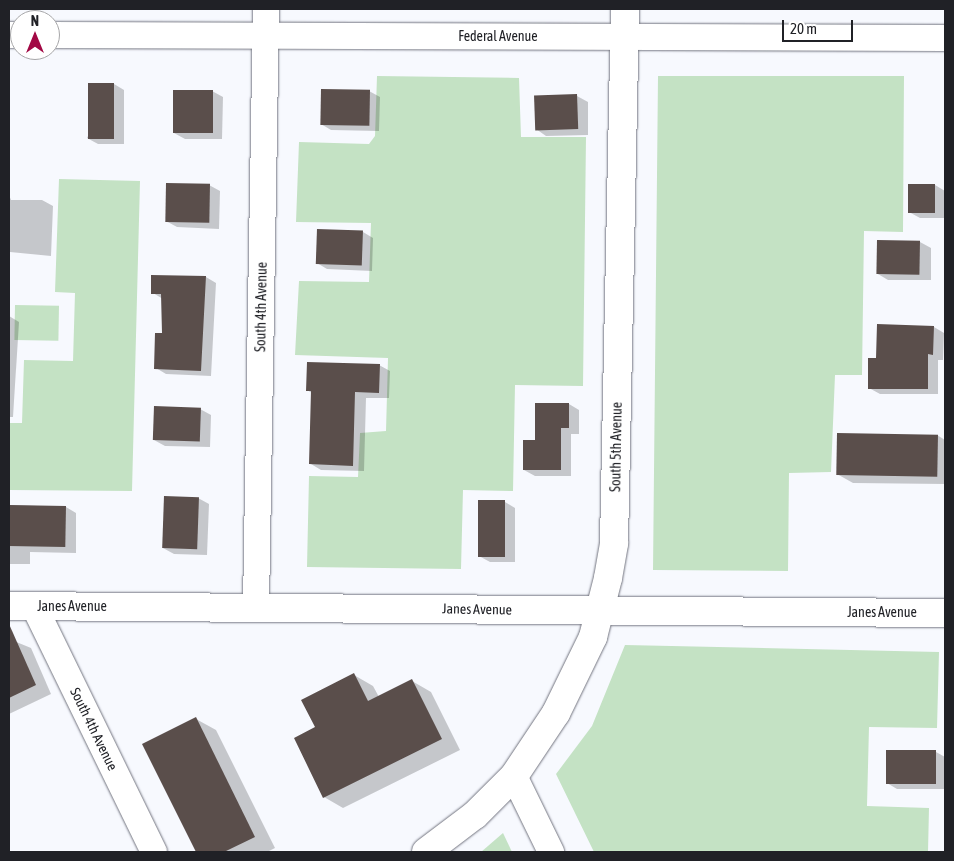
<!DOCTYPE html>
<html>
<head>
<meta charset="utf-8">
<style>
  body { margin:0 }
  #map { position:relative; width:954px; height:861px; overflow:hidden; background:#f7f9fe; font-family:"Asap Condensed",sans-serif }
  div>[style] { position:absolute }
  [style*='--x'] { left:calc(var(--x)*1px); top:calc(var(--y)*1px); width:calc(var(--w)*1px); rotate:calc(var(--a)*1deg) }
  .green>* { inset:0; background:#c4e2c4; transform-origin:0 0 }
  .shadow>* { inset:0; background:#0003 }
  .building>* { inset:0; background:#5a4e4b; transform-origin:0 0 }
  .roads { filter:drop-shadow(0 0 1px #737580) drop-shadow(0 0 1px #737580) }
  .street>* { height:26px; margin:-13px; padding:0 13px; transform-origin:13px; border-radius:13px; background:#fff }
  .secondary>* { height:28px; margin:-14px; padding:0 14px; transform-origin:14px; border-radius:14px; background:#fff }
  span { translate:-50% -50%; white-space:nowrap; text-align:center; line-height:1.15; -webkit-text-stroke:5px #fff; paint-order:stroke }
  .street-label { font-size:14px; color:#202126 }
  .frame { position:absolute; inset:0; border:10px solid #202126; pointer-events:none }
  .north { position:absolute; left:10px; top:10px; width:50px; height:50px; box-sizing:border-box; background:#fff; border:1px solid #a6a6a8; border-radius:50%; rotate:0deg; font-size:14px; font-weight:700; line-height:20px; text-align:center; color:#202126 }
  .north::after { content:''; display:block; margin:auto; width:18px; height:22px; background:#a20844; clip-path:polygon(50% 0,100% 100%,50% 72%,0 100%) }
  .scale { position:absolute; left:782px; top:20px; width:71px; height:22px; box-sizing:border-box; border:2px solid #202126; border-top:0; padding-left:6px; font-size:15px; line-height:18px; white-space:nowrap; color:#202126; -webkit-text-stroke:4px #fff; paint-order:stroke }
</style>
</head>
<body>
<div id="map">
  <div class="green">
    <i style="clip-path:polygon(377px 76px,519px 78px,521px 137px,586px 137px,583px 386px,515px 385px,513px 491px,463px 490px,461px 569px,307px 567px,309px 476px,358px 477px,360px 433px,386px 431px,388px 358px,295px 355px,299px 281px,369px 282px,371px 223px,296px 222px,299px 142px,369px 144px,375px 136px)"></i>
    <i style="clip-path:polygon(658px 76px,904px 76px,903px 232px,864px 231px,862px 375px,835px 375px,831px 472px,789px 473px,788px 571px,653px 570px)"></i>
    <i style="clip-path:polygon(59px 179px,140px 181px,132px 491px,9px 490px,9px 423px,22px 423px,24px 360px,73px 361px,75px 293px,55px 292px)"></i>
    <i style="left:15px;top:305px;width:44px;height:35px;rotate:1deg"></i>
    <i style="clip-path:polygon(625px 645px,939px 652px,937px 728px,869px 727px,867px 806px,929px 808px,928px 852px,594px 852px,556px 774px,592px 726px)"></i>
    <i style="clip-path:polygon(503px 833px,512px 852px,481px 852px)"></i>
  </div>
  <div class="shadow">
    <i style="clip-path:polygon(114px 84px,124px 90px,124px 144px,98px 144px,87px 138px)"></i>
    <i style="clip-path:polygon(212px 91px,223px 97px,222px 139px,185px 139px,174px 133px)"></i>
    <i style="clip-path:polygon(369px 91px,380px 97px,379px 131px,331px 130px,321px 124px)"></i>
    <i style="clip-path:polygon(535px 96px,577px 96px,588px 102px,588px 135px,546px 136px,536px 129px)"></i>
    <i style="clip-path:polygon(209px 185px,220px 191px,219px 229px,177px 227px,166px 221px)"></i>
    <i style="clip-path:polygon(935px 185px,945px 191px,945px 218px,920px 218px,909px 212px)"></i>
    <i style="clip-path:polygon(9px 195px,11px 200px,42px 200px,53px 206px,51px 256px,10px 252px,9px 308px)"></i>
    <i style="clip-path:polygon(363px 232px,373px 238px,372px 271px,327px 269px,317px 263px)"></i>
    <i style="clip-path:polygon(878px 241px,920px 242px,931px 248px,931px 280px,888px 280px,878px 274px)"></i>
    <i style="clip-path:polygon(206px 277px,216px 283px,211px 376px,166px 374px,156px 368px,164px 335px,163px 299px,153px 293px)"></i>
    <i style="clip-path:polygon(9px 316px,19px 322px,13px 417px,9px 417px)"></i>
    <i style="clip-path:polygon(934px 327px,944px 333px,943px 360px,938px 360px,938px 394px,880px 394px,869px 388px,877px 359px)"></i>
    <i style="clip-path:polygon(379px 365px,390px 371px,389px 398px,366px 398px,364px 471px,321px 470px,311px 464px,312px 393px,307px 390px)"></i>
    <i style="clip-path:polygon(569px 404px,579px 410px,579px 434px,571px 434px,571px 476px,535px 476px,524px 470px,536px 441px)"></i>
    <i style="clip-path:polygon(200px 409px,211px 415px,210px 447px,165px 446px,154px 440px)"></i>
    <i style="clip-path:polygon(937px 435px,945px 440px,945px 484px,853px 483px,837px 474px)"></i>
    <i style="clip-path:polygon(198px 498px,209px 504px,207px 555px,174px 554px,163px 548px)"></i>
    <i style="clip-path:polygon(479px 502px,505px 502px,515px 508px,515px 562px,490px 562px,479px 556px)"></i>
    <i style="clip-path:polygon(9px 505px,66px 507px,76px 513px,76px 553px,30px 552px,30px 564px,9px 564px)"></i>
    <i style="clip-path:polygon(9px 639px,31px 648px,51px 694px,9px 714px)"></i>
    <i style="clip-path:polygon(354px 675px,373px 686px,379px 697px,412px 681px,431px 692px,460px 750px,343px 808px,324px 797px)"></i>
    <i style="clip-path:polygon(196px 719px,216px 730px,275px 848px,267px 852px,197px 852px,143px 744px)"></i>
    <i style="clip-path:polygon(936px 752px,945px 757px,945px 789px,897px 789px,887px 783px)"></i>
  </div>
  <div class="building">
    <i style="left:88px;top:83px;width:26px;height:56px"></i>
    <i style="left:321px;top:89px;width:49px;height:36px;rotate:1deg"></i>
    <i style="left:173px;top:90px;width:40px;height:43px"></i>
    <i style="left:577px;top:94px;width:35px;height:43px;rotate:88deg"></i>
    <i style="left:166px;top:183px;width:44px;height:39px;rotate:1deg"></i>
    <i style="left:908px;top:184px;width:27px;height:29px"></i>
    <i style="left:317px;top:229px;width:46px;height:35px;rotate:2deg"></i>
    <i style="left:877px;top:240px;width:43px;height:34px;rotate:1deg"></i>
    <i style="clip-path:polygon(151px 275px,206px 276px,201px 371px,154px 369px,155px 333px,162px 333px,161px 294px,151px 294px)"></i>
    <i style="clip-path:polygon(877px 324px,934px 326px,933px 355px,928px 354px,928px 389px,868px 389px,868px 358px,876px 358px)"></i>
    <i style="clip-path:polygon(307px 362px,380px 364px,379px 393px,355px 392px,353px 466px,309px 464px,311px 391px,306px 391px)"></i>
    <i style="clip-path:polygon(535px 403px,569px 403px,569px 428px,561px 428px,561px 470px,523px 470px,523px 440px,535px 440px)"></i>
    <i style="left:154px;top:406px;width:47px;height:34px;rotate:2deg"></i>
    <i style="left:837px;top:433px;width:101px;height:42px;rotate:1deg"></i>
    <i style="left:164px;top:496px;width:35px;height:52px;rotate:2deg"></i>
    <i style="left:478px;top:500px;width:27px;height:57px"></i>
    <i style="left:9px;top:505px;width:57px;height:41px;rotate:1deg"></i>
    <i style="clip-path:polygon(9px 624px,36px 685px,9px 698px)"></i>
    <i style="clip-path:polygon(354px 673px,368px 701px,412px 679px,442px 739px,323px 798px,294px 738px,315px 727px,301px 700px)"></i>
    <i style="clip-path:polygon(196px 717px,255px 837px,224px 852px,196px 852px,142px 744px)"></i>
    <i style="left:886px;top:750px;width:50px;height:34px"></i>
  </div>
  <div class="roads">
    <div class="street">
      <i style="--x:9;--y:35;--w:11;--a:0"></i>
      <i style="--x:50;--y:35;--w:895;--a:0.19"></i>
      <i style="--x:34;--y:606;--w:274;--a:64"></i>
      <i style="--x:256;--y:606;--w:597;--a:-89.04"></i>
      <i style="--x:514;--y:776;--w:85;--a:64"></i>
    </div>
    <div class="secondary">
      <i style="--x:9;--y:606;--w:936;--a:0.43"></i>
      <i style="--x:426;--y:852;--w:61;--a:-37.1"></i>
      <i style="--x:475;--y:815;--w:55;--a:-45"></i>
      <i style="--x:514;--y:776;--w:76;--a:-56.3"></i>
      <i style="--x:556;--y:713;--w:85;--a:-64"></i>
      <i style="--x:593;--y:637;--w:61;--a:-75.7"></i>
      <i style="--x:608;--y:578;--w:36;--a:-80"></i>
      <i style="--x:614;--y:543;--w:534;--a:-88.82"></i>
    </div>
  </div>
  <div class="street-label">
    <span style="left:498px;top:36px">Federal Avenue</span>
    <span style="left:261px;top:307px;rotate:-89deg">South 4th Avenue</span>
    <span style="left:616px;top:447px;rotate:-89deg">South 5th Avenue</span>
    <span style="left:72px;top:606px">Janes Avenue</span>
    <span style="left:477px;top:609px;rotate:1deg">Janes Avenue</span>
    <span style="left:882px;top:612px">Janes Avenue</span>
    <span style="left:94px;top:729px;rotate:64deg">South 4th Avenue</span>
  </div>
  <div class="frame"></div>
  <div class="north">N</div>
  <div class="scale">20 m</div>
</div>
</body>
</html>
